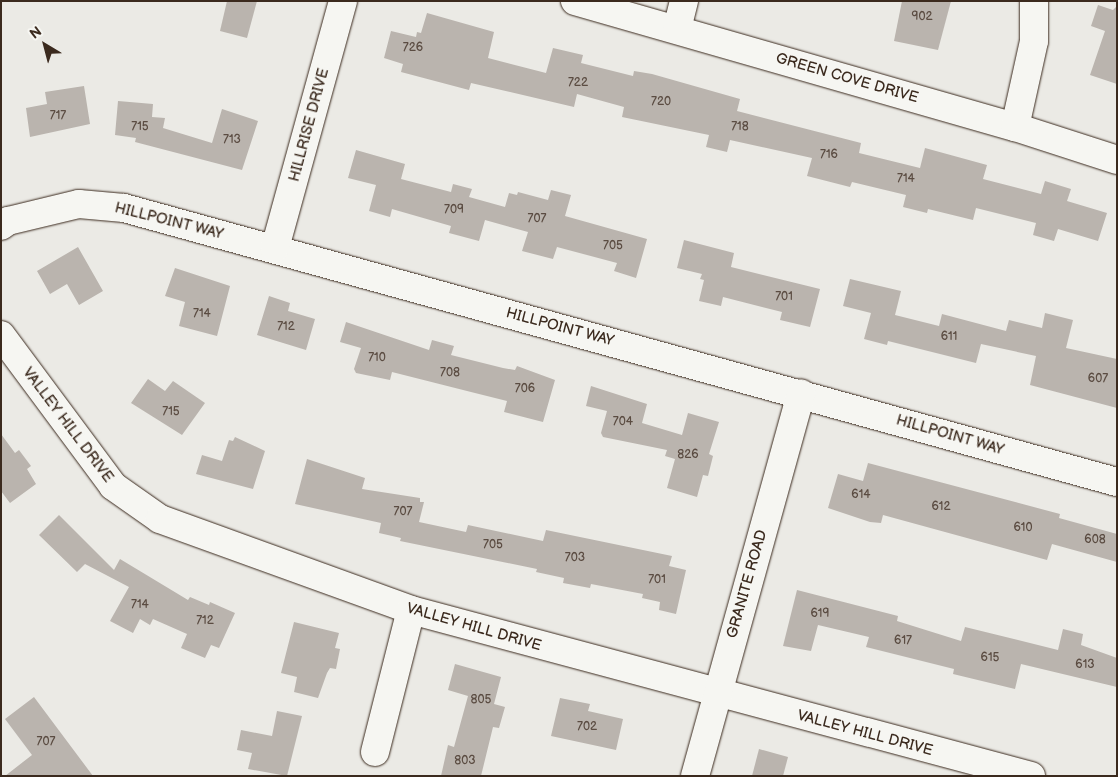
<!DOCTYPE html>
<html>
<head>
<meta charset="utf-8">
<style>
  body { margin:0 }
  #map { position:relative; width:1118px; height:777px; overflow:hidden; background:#ebeae5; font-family:"Balsamiq Sans",sans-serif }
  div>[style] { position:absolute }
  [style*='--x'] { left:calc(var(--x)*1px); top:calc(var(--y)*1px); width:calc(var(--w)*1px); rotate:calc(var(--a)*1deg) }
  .building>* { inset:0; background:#bab4ae }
  .roads { filter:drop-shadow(0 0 1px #3b2a1e) drop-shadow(0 0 1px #3b2a1e) }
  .minor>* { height:28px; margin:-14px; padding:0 14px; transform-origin:14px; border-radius:14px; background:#f6f6f2 }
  span { translate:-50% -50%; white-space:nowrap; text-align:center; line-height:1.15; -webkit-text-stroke:4.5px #f6f6f2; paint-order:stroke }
  .number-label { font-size:12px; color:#5b4c42 }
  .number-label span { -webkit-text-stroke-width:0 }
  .street-label { font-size:15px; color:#3b2a1e }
  .frame { position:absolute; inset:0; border:2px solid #3b2a1e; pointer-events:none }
  .north { position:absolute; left:20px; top:20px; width:50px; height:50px; -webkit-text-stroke:4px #f6f6f2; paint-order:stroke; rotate:323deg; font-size:14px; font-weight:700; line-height:20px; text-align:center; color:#3b2a1e }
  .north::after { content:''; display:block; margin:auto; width:18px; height:22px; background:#3b2a1e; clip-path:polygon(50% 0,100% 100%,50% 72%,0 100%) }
</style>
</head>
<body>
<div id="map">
  <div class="building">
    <i style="clip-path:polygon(227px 1px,257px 1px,247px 38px,220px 31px)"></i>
    <i style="clip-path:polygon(902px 1px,951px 1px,938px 50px,894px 41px)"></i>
    <i style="clip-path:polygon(1098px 5px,1113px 10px,1117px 6px,1117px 84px,1090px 75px,1105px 31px,1091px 26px)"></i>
    <i style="clip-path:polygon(427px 13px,494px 32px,488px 58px,546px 73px,553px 48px,583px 55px,581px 63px,633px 76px,634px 71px,652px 74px,740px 99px,737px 111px,861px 143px,859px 153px,920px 168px,925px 148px,987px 165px,983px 179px,1041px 194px,1045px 181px,1071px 189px,1067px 201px,1107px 213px,1098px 241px,1058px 229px,1054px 241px,1033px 235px,1036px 223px,976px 208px,973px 220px,928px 209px,927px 213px,903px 207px,906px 195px,852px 182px,850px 187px,807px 176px,812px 158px,730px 140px,727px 152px,706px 147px,709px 135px,622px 117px,624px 107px,577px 94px,574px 107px,471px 83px,469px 90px,401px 72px,403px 64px,384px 58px,391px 31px,416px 37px,417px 32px,421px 33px)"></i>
    <i style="clip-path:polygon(84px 86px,90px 124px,30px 137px,26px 108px,47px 104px,45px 92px)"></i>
    <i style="clip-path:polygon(118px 101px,153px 104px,152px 117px,165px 118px,163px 128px,212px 143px,222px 109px,258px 121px,242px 170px,135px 142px,136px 138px,115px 135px)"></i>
    <i style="clip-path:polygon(356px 150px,405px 164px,401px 179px,451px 192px,453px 184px,472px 189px,469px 197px,505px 207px,509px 193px,517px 195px,518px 192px,548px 200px,551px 190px,571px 195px,565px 216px,647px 239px,636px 278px,614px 271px,617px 263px,557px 247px,553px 259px,522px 251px,528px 232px,485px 220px,479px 241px,449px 233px,451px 226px,392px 209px,390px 217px,369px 211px,376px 185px,348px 178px)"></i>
    <i style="clip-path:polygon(684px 240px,734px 253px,731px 267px,820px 289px,810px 327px,780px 320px,782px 312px,723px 297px,721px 306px,699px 301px,704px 280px,700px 279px,702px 274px,677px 268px)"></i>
    <i style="clip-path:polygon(78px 247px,103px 291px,79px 305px,67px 284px,50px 294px,37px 271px)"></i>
    <i style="clip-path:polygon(175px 268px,230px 286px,217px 336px,179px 326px,185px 302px,165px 296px)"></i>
    <i style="clip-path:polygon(850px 279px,901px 291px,895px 315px,939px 326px,942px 314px,1006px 331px,1009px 320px,1042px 328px,1045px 313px,1073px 320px,1066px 348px,1117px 359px,1117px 408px,1030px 385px,1036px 356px,981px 344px,976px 363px,888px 341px,887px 345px,864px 339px,871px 313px,843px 306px)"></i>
    <i style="clip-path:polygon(269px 296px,290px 303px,288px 311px,315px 319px,306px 350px,257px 335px)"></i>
    <i style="clip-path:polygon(346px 322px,429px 350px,432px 340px,454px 346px,451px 355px,503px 368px,515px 370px,517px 366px,555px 380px,543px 422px,504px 412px,507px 401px,471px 392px,392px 372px,390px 380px,356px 373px,354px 369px,361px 348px,340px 342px)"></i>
    <i style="clip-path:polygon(148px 379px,165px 391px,173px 381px,205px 403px,182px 435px,131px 403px)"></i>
    <i style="clip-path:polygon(591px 386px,647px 404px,642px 423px,682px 435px,688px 413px,719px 422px,709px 454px,713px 456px,708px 476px,703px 475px,697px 497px,667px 488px,675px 459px,665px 456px,667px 450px,603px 437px,601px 433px,607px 411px,586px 406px)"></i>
    <i style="clip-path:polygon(1px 434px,15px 453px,19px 450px,31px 466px,27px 469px,36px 484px,10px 503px,1px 491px)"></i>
    <i style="clip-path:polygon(235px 437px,265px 451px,253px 489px,196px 474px,202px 455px,222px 461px,229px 440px,233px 441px)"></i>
    <i style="clip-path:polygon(307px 459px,365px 478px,362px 489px,420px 498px,420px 502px,424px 502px,419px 522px,466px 532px,468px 525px,543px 541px,546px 530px,672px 556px,669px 566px,686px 570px,676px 614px,659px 610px,660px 602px,642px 598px,643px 594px,591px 584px,590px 588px,563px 583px,564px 578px,536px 572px,537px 569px,400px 541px,401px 538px,379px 533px,381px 523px,295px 504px)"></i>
    <i style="clip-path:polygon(868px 463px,1060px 514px,1059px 518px,1117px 534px,1117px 562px,1052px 544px,1047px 560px,883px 515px,881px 523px,870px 522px,828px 508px,838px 474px,863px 481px)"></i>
    <i style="clip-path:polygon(59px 515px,114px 570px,120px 559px,188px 600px,190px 597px,209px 605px,210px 602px,235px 613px,219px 648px,211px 645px,205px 658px,181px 648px,187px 634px,153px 619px,150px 625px,140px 619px,133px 633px,110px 621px,129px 587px,85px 564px,77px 572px,39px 535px)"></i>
    <i style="clip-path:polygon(797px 590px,898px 616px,897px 621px,961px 641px,965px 627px,1058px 650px,1063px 629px,1083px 634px,1081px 645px,1117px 658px,1117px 687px,1021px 664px,1015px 689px,953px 674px,954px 669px,866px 647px,869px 637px,818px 625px,811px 651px,783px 646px)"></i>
    <i style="clip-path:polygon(294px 622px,339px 633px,335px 648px,340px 649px,336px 669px,330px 668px,327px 673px,318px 698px,294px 692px,297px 677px,281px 673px)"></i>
    <i style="clip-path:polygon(455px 664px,501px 677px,494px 704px,505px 707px,499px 728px,493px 727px,481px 776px,441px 776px,448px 745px,454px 747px,468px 696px,448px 690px)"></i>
    <i style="clip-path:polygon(34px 697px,93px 776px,5px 776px,32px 755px,5px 719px)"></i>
    <i style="clip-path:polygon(560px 698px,590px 704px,588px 711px,623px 719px,616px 750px,551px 736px)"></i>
    <i style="clip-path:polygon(277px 711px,302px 716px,287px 776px,248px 769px,252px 753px,237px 750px,241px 730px,272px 736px)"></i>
    <i style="clip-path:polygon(759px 749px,788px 757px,783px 776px,752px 776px)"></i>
  </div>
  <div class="roads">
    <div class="minor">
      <i style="--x:575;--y:1;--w:458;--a:16"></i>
      <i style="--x:1015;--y:127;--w:107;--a:17.9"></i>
      <i style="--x:677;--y:29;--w:29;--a:-76"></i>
      <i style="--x:1015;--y:127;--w:88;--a:-77.5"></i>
      <i style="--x:1034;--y:41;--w:40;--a:-90"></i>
      <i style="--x:1;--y:226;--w:9;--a:-36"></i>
      <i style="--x:8;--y:221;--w:73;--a:-13.5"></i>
      <i style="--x:79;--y:204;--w:45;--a:5.1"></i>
      <i style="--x:124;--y:208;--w:1030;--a:15.43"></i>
      <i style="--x:275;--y:248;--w:256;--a:-74.6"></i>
      <i style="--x:1;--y:335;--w:188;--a:53.4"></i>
      <i style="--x:113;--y:486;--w:57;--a:35.1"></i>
      <i style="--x:160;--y:519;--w:267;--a:19.9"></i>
      <i style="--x:411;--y:610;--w:642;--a:14.99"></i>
      <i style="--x:375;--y:752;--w:146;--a:-75.8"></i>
      <i style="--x:695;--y:776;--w:397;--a:-74.5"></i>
    </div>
  </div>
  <div class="number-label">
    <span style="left:922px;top:17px">902</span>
    <span style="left:413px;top:48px">726</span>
    <span style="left:578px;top:83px">722</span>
    <span style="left:661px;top:102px">720</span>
    <span style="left:58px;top:116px">717</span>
    <span style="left:140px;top:127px">715</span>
    <span style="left:740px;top:127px">718</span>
    <span style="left:232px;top:140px">713</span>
    <span style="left:829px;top:155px">716</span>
    <span style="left:906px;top:179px">714</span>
    <span style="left:454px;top:210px">709</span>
    <span style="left:537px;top:219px">707</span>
    <span style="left:613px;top:246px">705</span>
    <span style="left:784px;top:297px">701</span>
    <span style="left:202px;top:314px">714</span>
    <span style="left:286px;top:327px">712</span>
    <span style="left:949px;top:337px">611</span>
    <span style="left:377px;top:358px">710</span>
    <span style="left:450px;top:373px">708</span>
    <span style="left:1098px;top:379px">607</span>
    <span style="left:525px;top:389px">706</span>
    <span style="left:171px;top:412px">715</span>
    <span style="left:623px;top:422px">704</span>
    <span style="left:688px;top:455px">826</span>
    <span style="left:861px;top:495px">614</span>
    <span style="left:941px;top:507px">612</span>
    <span style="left:403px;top:512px">707</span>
    <span style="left:1023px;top:528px">610</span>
    <span style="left:1095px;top:540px">608</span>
    <span style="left:493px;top:545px">705</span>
    <span style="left:575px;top:558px">703</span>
    <span style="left:657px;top:580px">701</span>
    <span style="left:140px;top:605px">714</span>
    <span style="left:820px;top:614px">619</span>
    <span style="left:205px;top:621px">712</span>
    <span style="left:903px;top:641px">617</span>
    <span style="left:990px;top:658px">615</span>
    <span style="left:1085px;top:665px">613</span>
    <span style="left:481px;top:700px">805</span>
    <span style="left:587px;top:727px">702</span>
    <span style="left:46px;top:742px">707</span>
    <span style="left:465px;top:761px">803</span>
  </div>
  <div class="street-label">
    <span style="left:847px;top:78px;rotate:16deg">GREEN COVE DRIVE</span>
    <span style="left:309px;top:125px;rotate:-75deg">HILLRISE DRIVE</span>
    <span style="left:169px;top:221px;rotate:14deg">HILLPOINT WAY</span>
    <span style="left:560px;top:327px;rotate:15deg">HILLPOINT WAY</span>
    <span style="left:68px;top:425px;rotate:53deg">VALLEY HILL DRIVE</span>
    <span style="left:950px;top:435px;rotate:16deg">HILLPOINT WAY</span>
    <span style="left:747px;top:584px;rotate:-74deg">GRANITE ROAD</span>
    <span style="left:474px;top:627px;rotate:16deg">VALLEY HILL DRIVE</span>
    <span style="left:865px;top:733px;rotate:15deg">VALLEY HILL DRIVE</span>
  </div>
  <div class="frame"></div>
  <div class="north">N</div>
</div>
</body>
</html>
